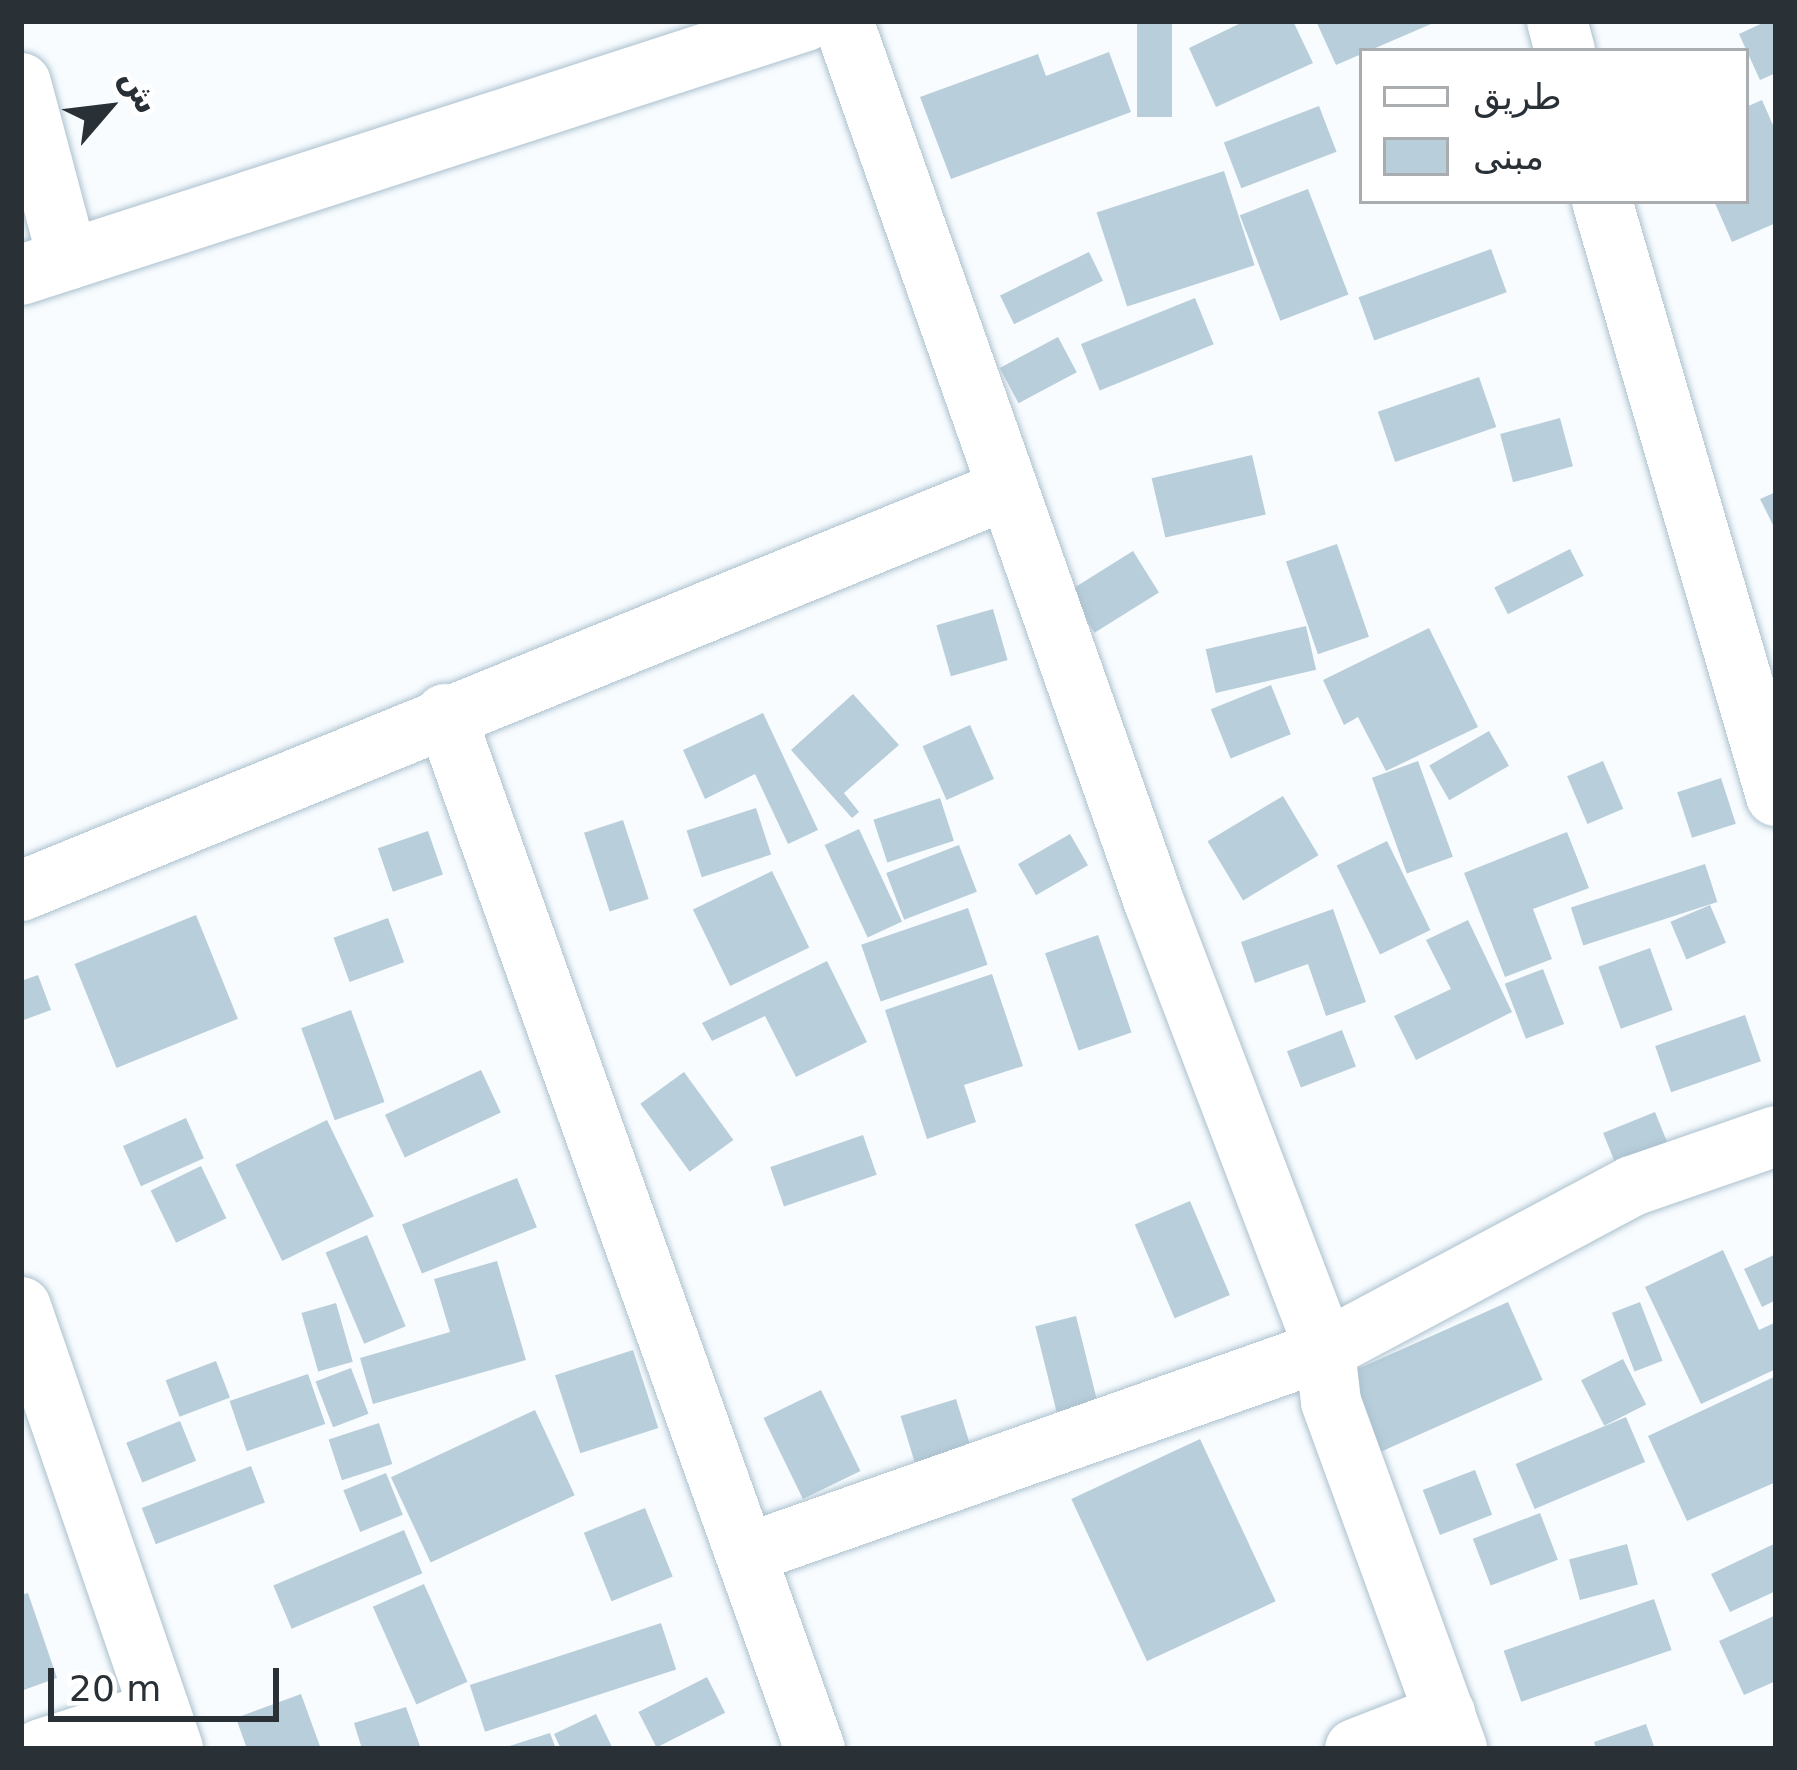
<!DOCTYPE html>
<html>
<head>
<meta charset="utf-8">
<style>
  body { margin:0 }
  #map { position:relative; width:1797px; height:1770px; overflow:hidden; background:#f8fcff; font-family:"DejaVu Sans","Noto Naskh Arabic",sans-serif }
  div>[style] { position:absolute }
  [style*='--x'] { left:calc(var(--x)*1px); top:calc(var(--y)*1px); width:calc(var(--w)*1px); rotate:calc(var(--a)*1deg) }
  .building>* { inset:0; background:#b8cedb; transform-origin:0 0 }
  .roads { filter:drop-shadow(0 0 3px #acc1ce) drop-shadow(0 0 3px #acc1ce) }
  .street>* { height:60px; margin:-30px; padding:0 30px; transform-origin:30px; border-radius:30px; background:#fff }
  span { translate:-50% -50%; white-space:nowrap; text-align:center; line-height:1.15; -webkit-text-stroke:12px #fff; paint-order:stroke }
  .frame { position:absolute; inset:0; border:24px solid #293137; pointer-events:none }
  .legend { position:absolute; left:1359px; top:48px; width:390px; height:156px; box-sizing:border-box; background:#fff; border:3px solid #a9adaf; margin:0; padding:15px 21px; list-style:none; font-size:36px; color:#293137 }
  .legend li { display:flex; align-items:center; gap:24px; height:60px }
  .legend b { width:60px; border:3px solid #a9adaf }
  .north { position:absolute; left:48px; top:48px; width:120px; height:120px; -webkit-text-stroke:9px #fff; paint-order:stroke; rotate:62deg; font-size:33px; font-weight:700; line-height:48px; text-align:center; color:#293137 }
  .north::after { content:''; display:block; margin:auto; width:42px; height:54px; background:#293137; clip-path:polygon(50% 0,100% 100%,50% 72%,0 100%) }
  .scale { position:absolute; left:48px; top:1668px; width:231px; height:54px; box-sizing:border-box; border:6px solid #293137; border-top:0; padding-left:15px; font-size:36px; line-height:42px; white-space:nowrap; color:#293137; -webkit-text-stroke:9px #fff; paint-order:stroke }
</style>
</head>
<body>
<div id="map">
  <div class="building">
    <i style="left:1137px;top:21px;width:35px;height:96px"></i>
    <i style="clip-path:polygon(1245px 21px,1293px 21px,1313px 63px,1216px 107px,1189px 48px)"></i>
    <i style="clip-path:polygon(1316px 21px,1438px 21px,1336px 65px)"></i>
    <i style="clip-path:polygon(1767px 21px,1776px 21px,1776px 73px,1760px 80px,1739px 34px)"></i>
    <i style="clip-path:polygon(1109px 52px,1131px 112px,951px 179px,920px 97px,1038px 54px,1046px 76px)"></i>
    <i style="clip-path:polygon(1762px 100px,1776px 132px,1776px 223px,1732px 242px,1714px 201px,1746px 201px,1746px 107px)"></i>
    <i style="left:1319px;top:106px;width:49px;height:102px;rotate:69deg"></i>
    <i style="left:1224px;top:171px;width:99px;height:134px;rotate:72deg"></i>
    <i style="left:1308px;top:189px;width:113px;height:73px;rotate:69deg"></i>
    <i style="left:1491px;top:249px;width:46px;height:141px;rotate:70deg"></i>
    <i style="left:1089px;top:252px;width:32px;height:99px;rotate:64deg"></i>
    <i style="left:1195px;top:298px;width:50px;height:123px;rotate:68deg"></i>
    <i style="left:1058px;top:337px;width:40px;height:66px;rotate:62deg"></i>
    <i style="left:1479px;top:377px;width:53px;height:107px;rotate:71deg"></i>
    <i style="left:1560px;top:418px;width:50px;height:62px;rotate:75deg"></i>
    <i style="left:1252px;top:455px;width:61px;height:103px;rotate:77deg"></i>
    <i style="clip-path:polygon(1776px 492px,1776px 531px,1760px 499px)"></i>
    <i style="left:1337px;top:544px;width:98px;height:54px;rotate:71deg"></i>
    <i style="left:1570px;top:549px;width:30px;height:85px;rotate:63deg"></i>
    <i style="left:1133px;top:551px;width:49px;height:76px;rotate:58deg"></i>
    <i style="left:993px;top:609px;width:53px;height:59px;rotate:74deg"></i>
    <i style="left:1306px;top:626px;width:45px;height:103px;rotate:77deg"></i>
    <i style="clip-path:polygon(1429px 628px,1478px 727px,1386px 771px,1358px 717px,1344px 725px,1323px 680px)"></i>
    <i style="left:1271px;top:685px;width:53px;height:65px;rotate:68deg"></i>
    <i style="clip-path:polygon(853px 694px,899px 745px,844px 793px,859px 812px,852px 818px,791px 750px)"></i>
    <i style="clip-path:polygon(763px 713px,818px 830px,788px 844px,755px 774px,705px 799px,683px 750px)"></i>
    <i style="left:970px;top:725px;width:59px;height:52px;rotate:66deg"></i>
    <i style="left:1489px;top:731px;width:40px;height:69px;rotate:60deg"></i>
    <i style="left:1418px;top:761px;width:102px;height:49px;rotate:70deg"></i>
    <i style="left:1603px;top:761px;width:52px;height:39px;rotate:67deg"></i>
    <i style="left:1721px;top:778px;width:48px;height:46px;rotate:72deg"></i>
    <i style="left:1283px;top:796px;width:69px;height:88px;rotate:59deg"></i>
    <i style="left:940px;top:798px;width:45px;height:70px;rotate:72deg"></i>
    <i style="left:756px;top:808px;width:49px;height:73px;rotate:72deg"></i>
    <i style="left:623px;top:820px;width:83px;height:41px;rotate:72deg"></i>
    <i style="left:859px;top:829px;width:102px;height:38px;rotate:65deg"></i>
    <i style="left:428px;top:831px;width:46px;height:53px;rotate:71deg"></i>
    <i style="clip-path:polygon(1567px 832px,1589px 888px,1533px 909px,1552px 959px,1505px 977px,1464px 873px)"></i>
    <i style="left:1070px;top:834px;width:36px;height:60px;rotate:60deg"></i>
    <i style="left:1387px;top:841px;width:99px;height:56px;rotate:64deg"></i>
    <i style="left:959px;top:845px;width:50px;height:78px;rotate:69deg"></i>
    <i style="left:1705px;top:864px;width:40px;height:141px;rotate:72deg"></i>
    <i style="left:772px;top:871px;width:85px;height:88px;rotate:64deg"></i>
    <i style="left:1710px;top:905px;width:41px;height:43px;rotate:67deg"></i>
    <i style="left:968px;top:908px;width:60px;height:113px;rotate:71deg"></i>
    <i style="clip-path:polygon(1333px 909px,1366px 1002px,1326px 1016px,1308px 964px,1255px 983px,1241px 942px)"></i>
    <i style="left:196px;top:915px;width:112px;height:131px;rotate:68deg"></i>
    <i style="left:388px;top:918px;width:47px;height:58px;rotate:70deg"></i>
    <i style="clip-path:polygon(1468px 920px,1512px 1012px,1416px 1060px,1394px 1016px,1451px 989px,1426px 940px)"></i>
    <i style="left:1098px;top:935px;width:103px;height:56px;rotate:71deg"></i>
    <i style="left:1650px;top:948px;width:66px;height:55px;rotate:70deg"></i>
    <i style="clip-path:polygon(827px 961px,867px 1042px,796px 1077px,765px 1016px,712px 1041px,702px 1023px)"></i>
    <i style="left:1543px;top:969px;width:59px;height:41px;rotate:69deg"></i>
    <i style="clip-path:polygon(992px 974px,1023px 1066px,964px 1085px,976px 1122px,927px 1139px,885px 1010px)"></i>
    <i style="clip-path:polygon(38px 975px,51px 1010px,21px 1021px,21px 981px)"></i>
    <i style="left:351px;top:1010px;width:98px;height:53px;rotate:70deg"></i>
    <i style="left:1745px;top:1015px;width:49px;height:95px;rotate:71deg"></i>
    <i style="left:1342px;top:1030px;width:39px;height:59px;rotate:69deg"></i>
    <i style="left:481px;top:1070px;width:47px;height:106px;rotate:65deg"></i>
    <i style="left:684px;top:1072px;width:84px;height:54px;rotate:54deg"></i>
    <i style="left:1655px;top:1112px;width:51px;height:56px;rotate:68deg"></i>
    <i style="left:186px;top:1118px;width:44px;height:69px;rotate:66deg"></i>
    <i style="left:327px;top:1120px;width:107px;height:102px;rotate:64deg"></i>
    <i style="left:863px;top:1135px;width:42px;height:98px;rotate:71deg"></i>
    <i style="left:201px;top:1166px;width:58px;height:56px;rotate:64deg"></i>
    <i style="left:517px;top:1178px;width:53px;height:124px;rotate:68deg"></i>
    <i style="left:1190px;top:1201px;width:102px;height:60px;rotate:67deg"></i>
    <i style="left:367px;top:1235px;width:99px;height:45px;rotate:67deg"></i>
    <i style="clip-path:polygon(1723px 1250px,1759px 1330px,1776px 1322px,1776px 1369px,1701px 1404px,1645px 1287px)"></i>
    <i style="clip-path:polygon(1776px 1254px,1776px 1300px,1762px 1307px,1744px 1269px)"></i>
    <i style="clip-path:polygon(497px 1261px,526px 1360px,373px 1404px,360px 1358px,450px 1332px,434px 1279px)"></i>
    <i style="left:1508px;top:1302px;width:85px;height:185px;rotate:66deg"></i>
    <i style="left:1640px;top:1302px;width:63px;height:30px;rotate:69deg"></i>
    <i style="left:336px;top:1303px;width:61px;height:36px;rotate:74deg"></i>
    <i style="left:1076px;top:1316px;width:91px;height:42px;rotate:76deg"></i>
    <i style="left:633px;top:1350px;width:82px;height:82px;rotate:72deg"></i>
    <i style="left:1623px;top:1359px;width:51px;height:47px;rotate:63deg"></i>
    <i style="left:216px;top:1361px;width:39px;height:54px;rotate:69deg"></i>
    <i style="left:351px;top:1368px;width:49px;height:38px;rotate:69deg"></i>
    <i style="left:308px;top:1374px;width:53px;height:83px;rotate:71deg"></i>
    <i style="clip-path:polygon(1776px 1376px,1776px 1482px,1687px 1521px,1648px 1436px)"></i>
    <i style="left:821px;top:1390px;width:90px;height:64px;rotate:64deg"></i>
    <i style="left:956px;top:1399px;width:61px;height:58px;rotate:73deg"></i>
    <i style="left:535px;top:1410px;width:94px;height:159px;rotate:65deg"></i>
    <i style="left:1626px;top:1417px;width:49px;height:120px;rotate:67deg"></i>
    <i style="left:180px;top:1421px;width:43px;height:58px;rotate:68deg"></i>
    <i style="left:379px;top:1423px;width:43px;height:53px;rotate:72deg"></i>
    <i style="left:1200px;top:1439px;width:179px;height:142px;rotate:65deg"></i>
    <i style="left:251px;top:1466px;width:39px;height:117px;rotate:69deg"></i>
    <i style="left:1475px;top:1470px;width:48px;height:56px;rotate:69deg"></i>
    <i style="left:386px;top:1473px;width:45px;height:46px;rotate:68deg"></i>
    <i style="left:645px;top:1508px;width:74px;height:66px;rotate:68deg"></i>
    <i style="left:1540px;top:1513px;width:50px;height:72px;rotate:69deg"></i>
    <i style="left:404px;top:1530px;width:47px;height:142px;rotate:67deg"></i>
    <i style="clip-path:polygon(1776px 1543px,1776px 1591px,1730px 1612px,1711px 1574px)"></i>
    <i style="left:1627px;top:1544px;width:42px;height:60px;rotate:75deg"></i>
    <i style="left:424px;top:1584px;width:107px;height:56px;rotate:66deg"></i>
    <i style="clip-path:polygon(28px 1593px,57px 1678px,21px 1691px,21px 1595px)"></i>
    <i style="left:1654px;top:1599px;width:54px;height:159px;rotate:71deg"></i>
    <i style="clip-path:polygon(1776px 1615px,1776px 1681px,1744px 1695px,1719px 1641px)"></i>
    <i style="left:661px;top:1623px;width:49px;height:201px;rotate:72deg"></i>
    <i style="left:707px;top:1677px;width:40px;height:77px;rotate:63deg"></i>
    <i style="clip-path:polygon(301px 1694px,321px 1749px,247px 1749px,236px 1718px)"></i>
    <i style="clip-path:polygon(406px 1707px,421px 1749px,362px 1749px,354px 1723px)"></i>
    <i style="clip-path:polygon(596px 1714px,613px 1749px,561px 1749px,554px 1734px)"></i>
    <i style="clip-path:polygon(1646px 1724px,1655px 1749px,1596px 1749px,1594px 1742px)"></i>
    <i style="clip-path:polygon(550px 1733px,556px 1749px,503px 1749px,503px 1748px)"></i>
  </div>
  <div class="roads">
    <div class="street">
      <i style="--x:843;--y:21;--w:934;--a:70.56"></i>
      <i style="--x:1154;--y:902;--w:480;--a:69.1"></i>
      <i style="--x:1325;--y:1350;--w:52;--a:83.4"></i>
      <i style="--x:1331;--y:1402;--w:369;--a:70"></i>
      <i style="--x:1557;--y:21;--w:31;--a:75"></i>
      <i style="--x:21;--y:83;--w:183;--a:75.1"></i>
      <i style="--x:1602;--y:201;--w:620;--a:73.7"></i>
      <i style="--x:21;--y:275;--w:825;--a:-17.93"></i>
      <i style="--x:445;--y:714;--w:1099;--a:70.33"></i>
      <i style="--x:21;--y:891;--w:1066;--a:-22.16"></i>
      <i style="--x:21;--y:1307;--w:467;--a:71"></i>
      <i style="--x:746;--y:1554;--w:614;--a:-19.41"></i>
      <i style="--x:1325;--y:1350;--w:348;--a:-28.1"></i>
      <i style="--x:1632;--y:1186;--w:152;--a:-19.1"></i>
      <i style="--x:41;--y:1749;--w:125;--a:-17.7"></i>
      <i style="--x:1355;--y:1749;--w:97;--a:-21.3"></i>
    </div>
  </div>
  <div class="frame"></div>
  <ul class="legend">
  <li><b style="height:15px;background:#fff"></b>طريق</li>
  <li><b style="height:33px;background:#b8cedb"></b>مبنى</li>
  </ul>
  <div class="north">ش</div>
  <div class="scale">20 m</div>
</div>
</body>
</html>
